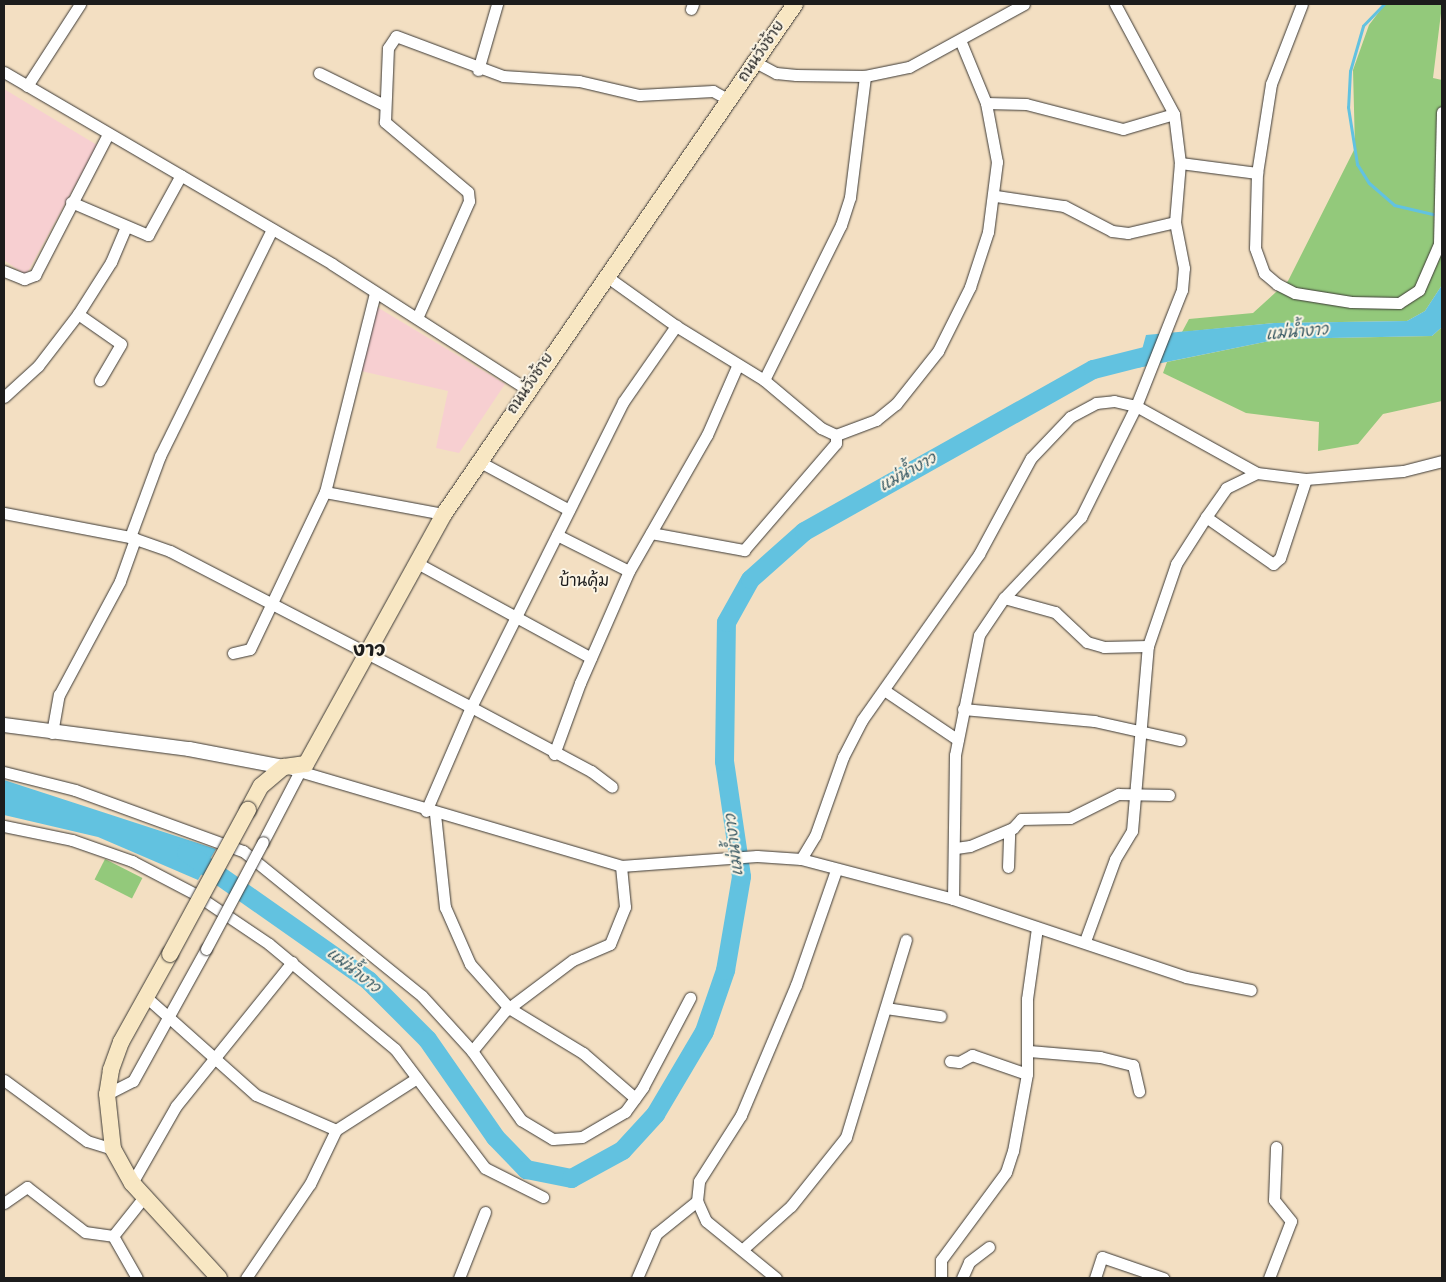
<!DOCTYPE html>
<html>
<head>
<meta charset="utf-8">
<style>
  body { margin:0 }
  #map { position:relative; width:1446px; height:1282px; overflow:hidden; background:#f3dfc2; font-family:Kalam,"Playpen Sans Thai",sans-serif }
  div>[style] { position:absolute }
  [style*='--x'] { left:calc(var(--x)*1px); top:calc(var(--y)*1px); width:calc(var(--w)*1px); rotate:calc(var(--a)*1deg) }
  .built>* { inset:0; background:#f7cfd1 }
  .green>* { inset:0; background:#93c97b; transform-origin:0 0 }
  .water>* { inset:0; background:#62c2e0 }
  .stream>* { height:3px; margin:-1.5px; padding:0 1.5px; transform-origin:1.5px; border-radius:1.5px; background:#62c2e0 }
  .river>* { height:19px; margin:-9.5px; padding:0 9.5px; transform-origin:9.5px; border-radius:9.5px; background:#62c2e0 }
  .roads { filter:drop-shadow(0 0 1px #3c3935) drop-shadow(0 0 1px #3c3935) }
  .minor>* { height:11px; margin:-5.5px; padding:0 5.5px; transform-origin:5.5px; border-radius:5.5px; background:#fff }
  .tertiary>* { height:14px; margin:-7px; padding:0 7px; transform-origin:7px; border-radius:7px; background:#fff }
  .secondary>* { height:16px; margin:-8px; padding:0 8px; transform-origin:8px; border-radius:8px; background:#f8e7c3 }
  .bridges { filter:drop-shadow(0 0 1px #3c3935) drop-shadow(0 0 1px #3c3935) }
  .minor-bridge>* { height:11px; margin:-5.5px; padding:0 5.5px; transform-origin:5.5px; border-radius:5.5px; background:#fff }
  .secondary-bridge>* { height:16px; margin:-8px; padding:0 8px; transform-origin:8px; border-radius:8px; background:#f8e7c3 }
  span { translate:-50% -50%; white-space:nowrap; text-align:center; line-height:1.15; -webkit-text-stroke:4px #fcf5e5; paint-order:stroke }
  .street-label { font-size:15px; color:#1c1c1c }
  .water-label { font-size:16px; color:#345661; font-style:italic }
  .neighbourhood-label { font-size:16px; color:#1c1c1c }
  .district-label { font-size:20px; color:#1c1c1c; font-weight:700 }
  .frame { position:absolute; inset:0; border:5px solid #1c1c1c; pointer-events:none }
</style>
</head>
<body>
<div id="map">
  <div class="built">
    <i style="clip-path:polygon(4px 89px,97px 145px,26px 275px,4px 260px)"></i>
    <i style="clip-path:polygon(377px 307px,505px 384px,459px 453px,436px 448px,448px 391px,361px 371px)"></i>
  </div>
  <div class="green">
    <i style="clip-path:polygon(1385px 4px,1442px 5px,1433px 78px,1442px 80px,1442px 285px,1425px 311px,1407px 321px,1275px 323px,1182px 332px,1189px 319px,1253px 313px,1288px 281px,1355px 148px,1353px 70px,1369px 25px)"></i>
    <i style="clip-path:polygon(1442px 327px,1442px 401px,1383px 414px,1358px 444px,1318px 451px,1319px 422px,1246px 413px,1163px 373px,1167px 362px,1279px 339px,1432px 336px)"></i>
    <i style="left:105px;top:859px;width:42px;height:23px;rotate:27deg"></i>
  </div>
  <div class="water">
    <i style="clip-path:polygon(1442px 285px,1442px 327px,1432px 336px,1279px 339px,1137px 368px,1146px 335px,1274px 323px,1407px 321px,1425px 311px)"></i>
    <i style="clip-path:polygon(4px 780px,216px 849px,198px 880px,98px 837px,4px 815px)"></i>
  </div>
  <div class="stream">
    <i style="--x:1384;--y:4;--w:30;--a:134"></i>
    <i style="--x:1363;--y:26;--w:47;--a:106.1"></i>
    <i style="--x:1350;--y:71;--w:36;--a:93"></i>
    <i style="--x:1348;--y:107;--w:58;--a:81"></i>
    <i style="--x:1357;--y:164;--w:22;--a:58"></i>
    <i style="--x:1369;--y:183;--w:33;--a:41"></i>
    <i style="--x:1394;--y:205;--w:44;--a:13.1"></i>
  </div>
  <div class="river">
    <i style="--x:186;--y:852;--w:223;--a:35.1"></i>
    <i style="--x:368;--y:980;--w:83;--a:45"></i>
    <i style="--x:427;--y:1039;--w:119;--a:55.2"></i>
    <i style="--x:495;--y:1137;--w:45;--a:45.9"></i>
    <i style="--x:526;--y:1169;--w:46;--a:11.3"></i>
    <i style="--x:571;--y:1178;--w:58;--a:-28.8"></i>
    <i style="--x:622;--y:1150;--w:49;--a:-47.5"></i>
    <i style="--x:655;--y:1114;--w:96;--a:-59.4"></i>
    <i style="--x:704;--y:1031;--w:65;--a:-71"></i>
    <i style="--x:725;--y:970;--w:95;--a:-80.3"></i>
    <i style="--x:741;--y:876;--w:116;--a:-98.4"></i>
    <i style="--x:724;--y:761;--w:139;--a:-89.2"></i>
    <i style="--x:726;--y:622;--w:49;--a:-60.8"></i>
    <i style="--x:750;--y:579;--w:72;--a:-41.6"></i>
    <i style="--x:804;--y:531;--w:331;--a:-29.3"></i>
    <i style="--x:1093;--y:369;--w:73;--a:-14.2"></i>
  </div>
  <div class="roads">
    <div class="minor">
      <i style="--x:1302;--y:4;--w:86;--a:111.2"></i>
      <i style="--x:1271;--y:84;--w:90;--a:98.9"></i>
      <i style="--x:1257;--y:173;--w:75;--a:91.5"></i>
      <i style="--x:1255;--y:248;--w:27;--a:70"></i>
      <i style="--x:1264;--y:273;--w:17;--a:40"></i>
      <i style="--x:1277;--y:284;--w:20;--a:27"></i>
      <i style="--x:1295;--y:293;--w:57;--a:9.1"></i>
      <i style="--x:1351;--y:302;--w:48;--a:1.2"></i>
      <i style="--x:1399;--y:303;--w:24;--a:-33"></i>
      <i style="--x:1419;--y:290;--w:50;--a:-66.5"></i>
      <i style="--x:1439;--y:244;--w:132;--a:-88.7"></i>
      <i style="--x:691;--y:9;--w:5;--a:-68"></i>
      <i style="--x:755;--y:62;--w:24;--a:28"></i>
      <i style="--x:776;--y:73;--w:20;--a:6"></i>
      <i style="--x:796;--y:75;--w:69;--a:0.8"></i>
      <i style="--x:865;--y:76;--w:45;--a:-11.6"></i>
      <i style="--x:909;--y:67;--w:131;--a:-28.7"></i>
      <i style="--x:478;--y:70;--w:69;--a:-73.9"></i>
      <i style="--x:4;--y:72;--w:380;--a:30.3"></i>
      <i style="--x:332;--y:264;--w:232;--a:32.7"></i>
      <i style="--x:319;--y:73;--w:72;--a:26.2"></i>
      <i style="--x:27;--y:86;--w:98;--a:-57.1"></i>
      <i style="--x:986;--y:103;--w:40;--a:1.4"></i>
      <i style="--x:1026;--y:104;--w:100;--a:14.5"></i>
      <i style="--x:1123;--y:129;--w:53;--a:-16.4"></i>
      <i style="--x:1180;--y:163;--w:78;--a:7.4"></i>
      <i style="--x:996;--y:196;--w:69;--a:8.4"></i>
      <i style="--x:1064;--y:206;--w:54;--a:27.5"></i>
      <i style="--x:1112;--y:231;--w:16;--a:7"></i>
      <i style="--x:1128;--y:233;--w:48;--a:-13.2"></i>
      <i style="--x:71;--y:202;--w:84;--a:23.2"></i>
      <i style="--x:148;--y:235;--w:68;--a:-61.2"></i>
      <i style="--x:4;--y:271;--w:22;--a:22"></i>
      <i style="--x:24;--y:279;--w:12;--a:-20"></i>
      <i style="--x:35;--y:275;--w:159;--a:-62.6"></i>
      <i style="--x:606;--y:276;--w:86;--a:35.5"></i>
      <i style="--x:676;--y:326;--w:103;--a:31.5"></i>
      <i style="--x:764;--y:380;--w:75;--a:40.1"></i>
      <i style="--x:821;--y:428;--w:17;--a:25"></i>
      <i style="--x:836;--y:435;--w:43;--a:-20.6"></i>
      <i style="--x:876;--y:420;--w:26;--a:-39"></i>
      <i style="--x:896;--y:404;--w:68;--a:-51.6"></i>
      <i style="--x:938;--y:351;--w:72;--a:-63.4"></i>
      <i style="--x:970;--y:287;--w:58;--a:-71.9"></i>
      <i style="--x:988;--y:232;--w:71;--a:-82.7"></i>
      <i style="--x:997;--y:162;--w:60;--a:-100.6"></i>
      <i style="--x:986;--y:103;--w:68;--a:-112.4"></i>
      <i style="--x:78;--y:314;--w:52;--a:34.9"></i>
      <i style="--x:121;--y:344;--w:42;--a:120.3"></i>
      <i style="--x:417;--y:318;--w:128;--a:-66"></i>
      <i style="--x:469;--y:201;--w:9;--a:-96"></i>
      <i style="--x:468;--y:192;--w:109;--a:-139.9"></i>
      <i style="--x:385;--y:122;--w:74;--a:-87.7"></i>
      <i style="--x:388;--y:48;--w:14;--a:-56"></i>
      <i style="--x:396;--y:36;--w:114;--a:20.5"></i>
      <i style="--x:503;--y:76;--w:76;--a:3.8"></i>
      <i style="--x:579;--y:81;--w:62;--a:13.1"></i>
      <i style="--x:639;--y:95;--w:74;--a:-3.1"></i>
      <i style="--x:713;--y:91;--w:18;--a:29"></i>
      <i style="--x:764;--y:380;--w:173;--a:-63.6"></i>
      <i style="--x:841;--y:225;--w:29;--a:-72"></i>
      <i style="--x:850;--y:197;--w:122;--a:-82.9"></i>
      <i style="--x:4;--y:397;--w:46;--a:-42.4"></i>
      <i style="--x:38;--y:366;--w:66;--a:-52.4"></i>
      <i style="--x:78;--y:314;--w:62;--a:-57.6"></i>
      <i style="--x:111;--y:262;--w:38;--a:-67"></i>
      <i style="--x:480;--y:462;--w:101;--a:28.3"></i>
      <i style="--x:325;--y:492;--w:121;--a:10.5"></i>
      <i style="--x:4;--y:513;--w:128;--a:10.8"></i>
      <i style="--x:130;--y:537;--w:42;--a:19.3"></i>
      <i style="--x:170;--y:551;--w:339;--a:27.4"></i>
      <i style="--x:471;--y:707;--w:136;--a:28.1"></i>
      <i style="--x:591;--y:771;--w:26;--a:37"></i>
      <i style="--x:1206;--y:517;--w:35;--a:-55"></i>
      <i style="--x:1226;--y:488;--w:34;--a:-26"></i>
      <i style="--x:651;--y:533;--w:95;--a:10.4"></i>
      <i style="--x:744;--y:550;--w:141;--a:-49.3"></i>
      <i style="--x:836;--y:443;--w:8;--a:-90"></i>
      <i style="--x:557;--y:535;--w:80;--a:26.6"></i>
      <i style="--x:130;--y:537;--w:86;--a:-69.7"></i>
      <i style="--x:160;--y:456;--w:253;--a:-63.7"></i>
      <i style="--x:417;--y:563;--w:198;--a:28.6"></i>
      <i style="--x:1004;--y:598;--w:53;--a:15.4"></i>
      <i style="--x:1055;--y:612;--w:44;--a:43.2"></i>
      <i style="--x:1087;--y:642;--w:18;--a:16"></i>
      <i style="--x:1104;--y:647;--w:44;--a:-1.3"></i>
      <i style="--x:233;--y:653;--w:17;--a:-13"></i>
      <i style="--x:250;--y:649;--w:174;--a:-64.5"></i>
      <i style="--x:325;--y:492;--w:205;--a:-75.9"></i>
      <i style="--x:884;--y:690;--w:89;--a:34"></i>
      <i style="--x:963;--y:709;--w:132;--a:5.2"></i>
      <i style="--x:1094;--y:721;--w:88;--a:12.5"></i>
      <i style="--x:52;--y:733;--w:39;--a:-80"></i>
      <i style="--x:59;--y:695;--w:129;--a:-61.8"></i>
      <i style="--x:120;--y:581;--w:45;--a:-70.3"></i>
      <i style="--x:554;--y:754;--w:76;--a:-69.9"></i>
      <i style="--x:580;--y:683;--w:122;--a:-66.4"></i>
      <i style="--x:629;--y:571;--w:157;--a:-60.2"></i>
      <i style="--x:707;--y:435;--w:77;--a:-66.4"></i>
      <i style="--x:289;--y:768;--w:346;--a:16.4"></i>
      <i style="--x:621;--y:866;--w:136;--a:-4.2"></i>
      <i style="--x:757;--y:856;--w:44;--a:3.9"></i>
      <i style="--x:801;--y:859;--w:157;--a:14.7"></i>
      <i style="--x:953;--y:899;--w:246;--a:18.5"></i>
      <i style="--x:1186;--y:977;--w:66;--a:11.3"></i>
      <i style="--x:4;--y:772;--w:73;--a:14.2"></i>
      <i style="--x:75;--y:790;--w:179;--a:20"></i>
      <i style="--x:243;--y:851;--w:230;--a:39"></i>
      <i style="--x:422;--y:996;--w:74;--a:47.7"></i>
      <i style="--x:472;--y:1051;--w:85;--a:54.6"></i>
      <i style="--x:521;--y:1120;--w:37;--a:31"></i>
      <i style="--x:553;--y:1139;--w:29;--a:-4"></i>
      <i style="--x:582;--y:1137;--w:50;--a:-30.2"></i>
      <i style="--x:625;--y:1112;--w:31;--a:-54"></i>
      <i style="--x:643;--y:1087;--w:101;--a:-62.2"></i>
      <i style="--x:426;--y:811;--w:113;--a:-66.6"></i>
      <i style="--x:471;--y:707;--w:341;--a:-63.5"></i>
      <i style="--x:623;--y:402;--w:93;--a:-55.1"></i>
      <i style="--x:435;--y:814;--w:94;--a:83.9"></i>
      <i style="--x:445;--y:907;--w:62;--a:66.3"></i>
      <i style="--x:470;--y:964;--w:59;--a:48.4"></i>
      <i style="--x:509;--y:1008;--w:87;--a:31.3"></i>
      <i style="--x:583;--y:1053;--w:69;--a:40.9"></i>
      <i style="--x:4;--y:826;--w:69;--a:11.6"></i>
      <i style="--x:72;--y:840;--w:64;--a:19.3"></i>
      <i style="--x:132;--y:861;--w:71;--a:27.6"></i>
      <i style="--x:195;--y:894;--w:89;--a:34"></i>
      <i style="--x:269;--y:944;--w:164;--a:39.8"></i>
      <i style="--x:395;--y:1049;--w:149;--a:52.9"></i>
      <i style="--x:485;--y:1168;--w:65;--a:26.6"></i>
      <i style="--x:263;--y:842;--w:80;--a:-62.5"></i>
      <i style="--x:956;--y:848;--w:14;--a:-8"></i>
      <i style="--x:970;--y:846;--w:47;--a:-22.7"></i>
      <i style="--x:1013;--y:828;--w:12;--a:-48"></i>
      <i style="--x:1021;--y:819;--w:49;--a:-1.2"></i>
      <i style="--x:1070;--y:818;--w:54;--a:-26.6"></i>
      <i style="--x:1118;--y:794;--w:51;--a:1.1"></i>
      <i style="--x:801;--y:859;--w:27;--a:-59"></i>
      <i style="--x:815;--y:836;--w:84;--a:-70.5"></i>
      <i style="--x:843;--y:757;--w:42;--a:-62.8"></i>
      <i style="--x:862;--y:720;--w:203;--a:-54.8"></i>
      <i style="--x:979;--y:554;--w:109;--a:-61.6"></i>
      <i style="--x:1031;--y:458;--w:57;--a:-46.4"></i>
      <i style="--x:1070;--y:417;--w:30;--a:-28"></i>
      <i style="--x:1096;--y:403;--w:18;--a:-6"></i>
      <i style="--x:1114;--y:401;--w:23;--a:13"></i>
      <i style="--x:1136;--y:406;--w:138;--a:29"></i>
      <i style="--x:1257;--y:473;--w:49;--a:7"></i>
      <i style="--x:1306;--y:479;--w:97;--a:-4.7"></i>
      <i style="--x:1403;--y:471;--w:40;--a:-14.4"></i>
      <i style="--x:1008;--y:867;--w:37;--a:-88"></i>
      <i style="--x:953;--y:899;--w:144;--a:-89.2"></i>
      <i style="--x:955;--y:755;--w:122;--a:-78.7"></i>
      <i style="--x:979;--y:635;--w:45;--a:-56"></i>
      <i style="--x:1004;--y:598;--w:112;--a:-46.5"></i>
      <i style="--x:1081;--y:517;--w:124;--a:-63.6"></i>
      <i style="--x:1136;--y:406;--w:125;--a:-68.4"></i>
      <i style="--x:1182;--y:290;--w:22;--a:-85"></i>
      <i style="--x:1184;--y:268;--w:47;--a:-101.1"></i>
      <i style="--x:1175;--y:222;--w:59;--a:-85.2"></i>
      <i style="--x:1180;--y:163;--w:49;--a:-97"></i>
      <i style="--x:1174;--y:114;--w:125;--a:-118.2"></i>
      <i style="--x:1085;--y:941;--w:87;--a:-69.9"></i>
      <i style="--x:1115;--y:859;--w:33;--a:-59"></i>
      <i style="--x:1132;--y:831;--w:186;--a:-85.1"></i>
      <i style="--x:1148;--y:646;--w:87;--a:-71.1"></i>
      <i style="--x:1176;--y:564;--w:56;--a:-57.4"></i>
      <i style="--x:1206;--y:517;--w:82;--a:35"></i>
      <i style="--x:1273;--y:564;--w:9;--a:-41"></i>
      <i style="--x:1280;--y:558;--w:83;--a:-71.8"></i>
      <i style="--x:146;--y:997;--w:147;--a:41.7"></i>
      <i style="--x:256;--y:1095;--w:87;--a:23.6"></i>
      <i style="--x:886;--y:1008;--w:55;--a:8.4"></i>
      <i style="--x:472;--y:1051;--w:52;--a:-50.5"></i>
      <i style="--x:505;--y:1011;--w:85;--a:-36.9"></i>
      <i style="--x:573;--y:960;--w:40;--a:-23.4"></i>
      <i style="--x:610;--y:944;--w:40;--a:-68"></i>
      <i style="--x:625;--y:907;--w:41;--a:-95.6"></i>
      <i style="--x:1029;--y:1051;--w:71;--a:4.8"></i>
      <i style="--x:1100;--y:1057;--w:34;--a:14"></i>
      <i style="--x:1133;--y:1065;--w:27;--a:77"></i>
      <i style="--x:950;--y:1061;--w:9;--a:6"></i>
      <i style="--x:959;--y:1062;--w:15;--a:-28"></i>
      <i style="--x:972;--y:1055;--w:58;--a:19.1"></i>
      <i style="--x:4;--y:1080;--w:103;--a:36.3"></i>
      <i style="--x:87;--y:1141;--w:27;--a:17"></i>
      <i style="--x:107;--y:1094;--w:29;--a:-27"></i>
      <i style="--x:133;--y:1081;--w:151;--a:-61.1"></i>
      <i style="--x:132;--y:1183;--w:89;--a:-60.3"></i>
      <i style="--x:176;--y:1106;--w:185;--a:-51.1"></i>
      <i style="--x:4;--y:1203;--w:28;--a:-35"></i>
      <i style="--x:27;--y:1187;--w:73;--a:37.8"></i>
      <i style="--x:85;--y:1232;--w:28;--a:8"></i>
      <i style="--x:113;--y:1236;--w:48;--a:60.3"></i>
      <i style="--x:113;--y:1236;--w:50;--a:-51.5"></i>
      <i style="--x:743;--y:1249;--w:64;--a:-41.9"></i>
      <i style="--x:791;--y:1206;--w:88;--a:-51.4"></i>
      <i style="--x:846;--y:1137;--w:206;--a:-73.1"></i>
      <i style="--x:246;--y:1278;--w:114;--a:-55.8"></i>
      <i style="--x:310;--y:1184;--w:60;--a:-64.3"></i>
      <i style="--x:336;--y:1130;--w:96;--a:-32.7"></i>
      <i style="--x:459;--y:1278;--w:71;--a:-68.5"></i>
      <i style="--x:637;--y:1278;--w:48;--a:-66.6"></i>
      <i style="--x:656;--y:1234;--w:53;--a:-38.8"></i>
      <i style="--x:776;--y:1278;--w:90;--a:-140.8"></i>
      <i style="--x:706;--y:1221;--w:22;--a:-114"></i>
      <i style="--x:697;--y:1201;--w:20;--a:-84"></i>
      <i style="--x:699;--y:1181;--w:78;--a:-57.5"></i>
      <i style="--x:741;--y:1115;--w:141;--a:-67.1"></i>
      <i style="--x:796;--y:985;--w:122;--a:-70.8"></i>
      <i style="--x:941;--y:1278;--w:18;--a:-90"></i>
      <i style="--x:941;--y:1260;--w:109;--a:-53.5"></i>
      <i style="--x:1006;--y:1172;--w:22;--a:-72"></i>
      <i style="--x:1013;--y:1151;--w:78;--a:-79.7"></i>
      <i style="--x:1027;--y:1074;--w:75;--a:-90"></i>
      <i style="--x:1027;--y:999;--w:72;--a:-82"></i>
      <i style="--x:962;--y:1278;--w:17;--a:-66"></i>
      <i style="--x:969;--y:1262;--w:25;--a:-37"></i>
      <i style="--x:1095;--y:1278;--w:22;--a:-72"></i>
      <i style="--x:1102;--y:1257;--w:65;--a:19"></i>
      <i style="--x:1269;--y:1278;--w:61;--a:-68.9"></i>
      <i style="--x:1291;--y:1221;--w:27;--a:-129"></i>
      <i style="--x:1274;--y:1200;--w:53;--a:-87.8"></i>
    </div>
    <div class="tertiary">
      <i style="--x:4;--y:725;--w:187;--a:7.4"></i>
      <i style="--x:189;--y:749;--w:97;--a:10.7"></i>
    </div>
    <div class="secondary">
      <i style="--x:248;--y:810;--w:27;--a:-62"></i>
      <i style="--x:261;--y:786;--w:30;--a:-40"></i>
      <i style="--x:284;--y:767;--w:22;--a:-8"></i>
      <i style="--x:306;--y:764;--w:286;--a:-61.1"></i>
      <i style="--x:444;--y:514;--w:619;--a:-55.46"></i>
      <i style="--x:170;--y:954;--w:101;--a:119.1"></i>
      <i style="--x:121;--y:1042;--w:30;--a:110"></i>
      <i style="--x:111;--y:1070;--w:24;--a:99"></i>
      <i style="--x:107;--y:1094;--w:55;--a:83.8"></i>
      <i style="--x:113;--y:1149;--w:39;--a:61"></i>
      <i style="--x:132;--y:1183;--w:129;--a:47.5"></i>
    </div>
  </div>
  <div class="bridges">
    <div class="minor-bridge">
      <i style="--x:206;--y:949;--w:121;--a:-62"></i>
    </div>
    <div class="secondary-bridge">
      <i style="--x:170;--y:954;--w:164;--a:-61.6"></i>
    </div>
  </div>
  <div class="street-label">
    <span style="left:762px;top:52px;rotate:-56deg">ถนนวังซ้าย</span>
    <span style="left:531px;top:384px;rotate:-56deg">ถนนวังซ้าย</span>
  </div>
  <div class="water-label">
    <span style="left:1297px;top:333px;rotate:-5deg">แม่น้ำงาว</span>
    <span style="left:908px;top:473px;rotate:-29deg">แม่น้ำงาว</span>
    <span style="left:735px;top:845px;rotate:-97deg">แม่น้ำงาว</span>
    <span style="left:353px;top:971px;rotate:38deg">แม่น้ำงาว</span>
  </div>
  <div class="neighbourhood-label">
    <span style="left:584px;top:582px">บ้านคุ้ม</span>
  </div>
  <div class="district-label">
    <span style="left:369px;top:651px">งาว</span>
  </div>
  <div class="frame"></div>
</div>
</body>
</html>
